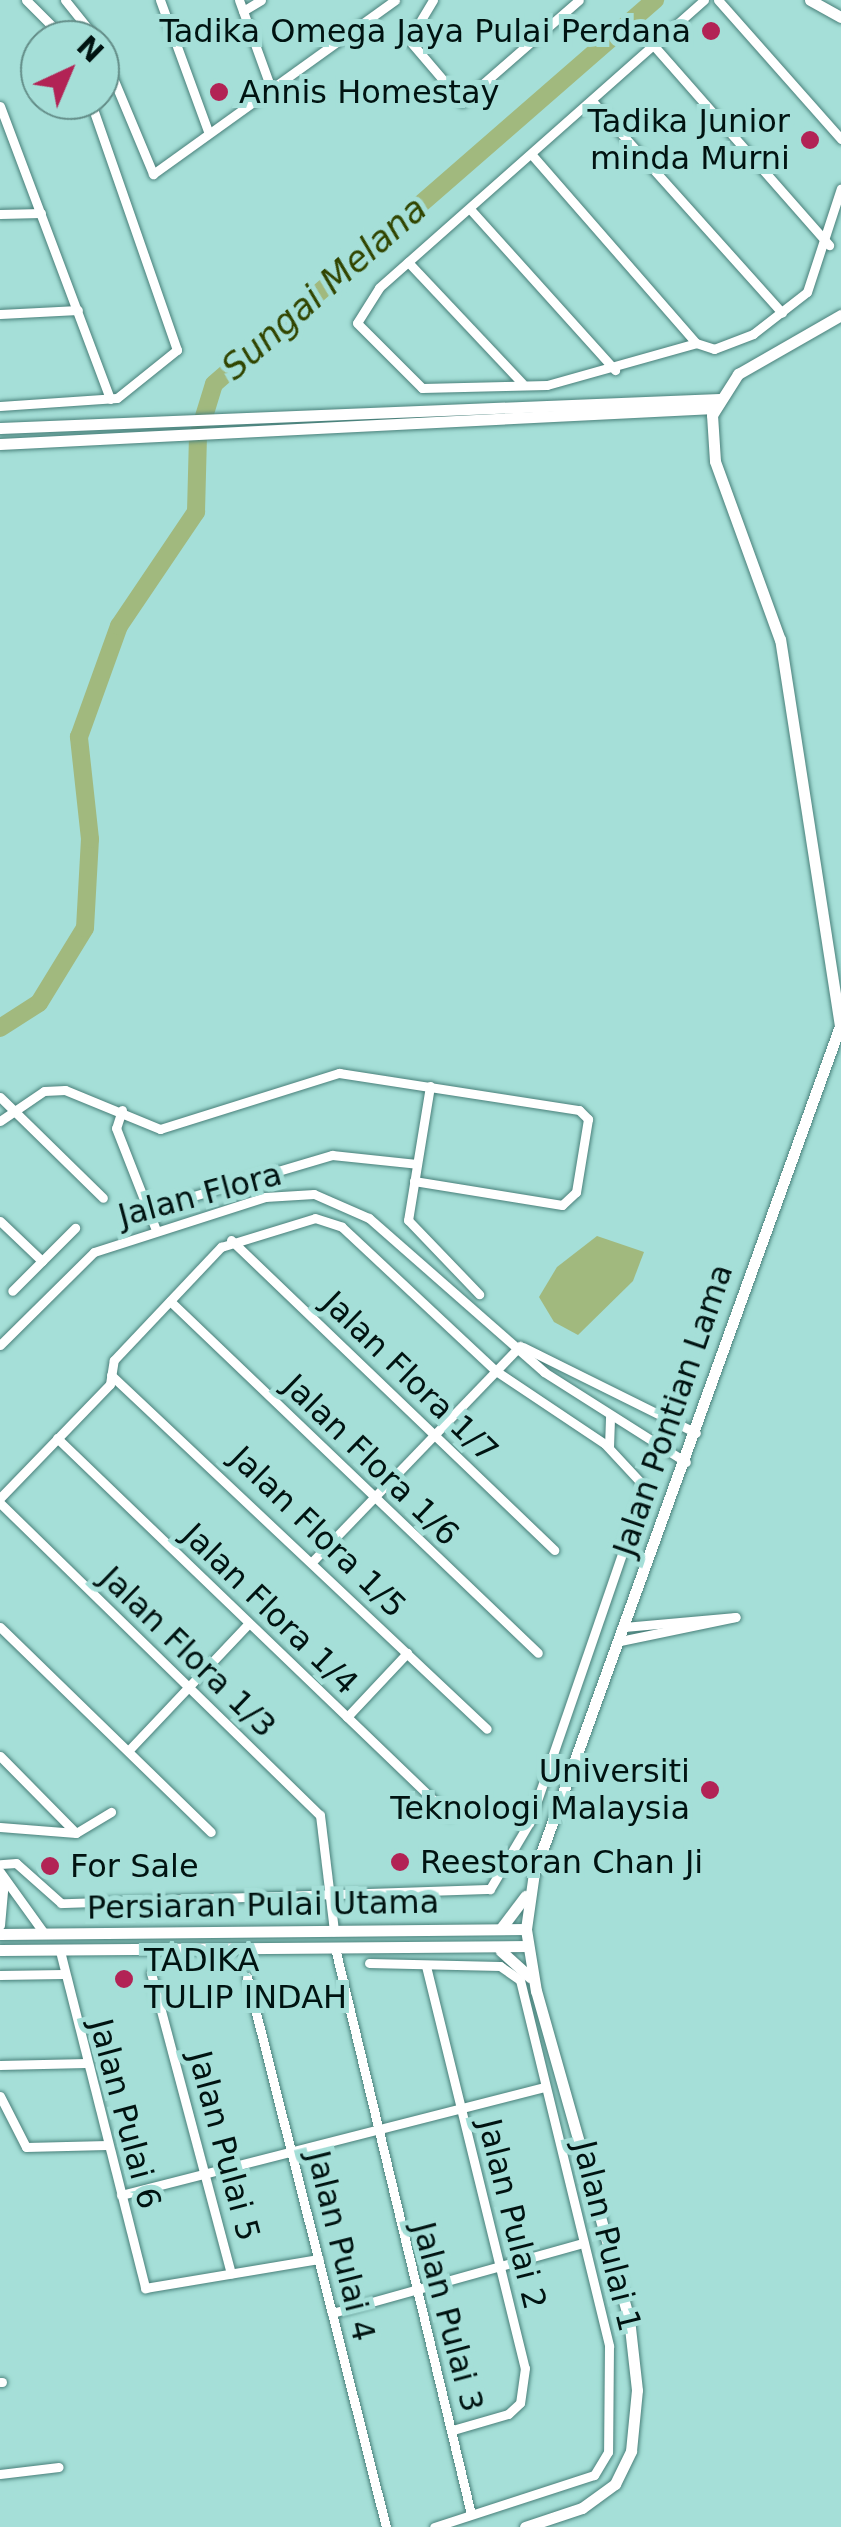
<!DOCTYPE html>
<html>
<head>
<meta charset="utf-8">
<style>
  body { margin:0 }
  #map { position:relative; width:841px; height:2527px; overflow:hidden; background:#a5dfd8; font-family:"DejaVu Sans",sans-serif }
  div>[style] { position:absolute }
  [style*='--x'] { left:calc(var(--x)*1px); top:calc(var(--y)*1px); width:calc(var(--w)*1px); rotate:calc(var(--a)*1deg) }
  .water>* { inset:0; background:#a1b97e }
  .river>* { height:18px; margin:-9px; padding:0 9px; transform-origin:9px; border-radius:9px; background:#a1b97e }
  .roads { filter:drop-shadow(0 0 2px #49807a) drop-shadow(0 0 2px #49807a) }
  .street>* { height:9px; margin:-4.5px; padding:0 4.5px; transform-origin:4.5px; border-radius:4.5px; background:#fff }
  .secondary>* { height:11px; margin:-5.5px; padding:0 5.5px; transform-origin:5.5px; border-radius:5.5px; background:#fff }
  .dots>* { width:28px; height:28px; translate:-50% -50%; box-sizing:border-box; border:5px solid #a5dfd8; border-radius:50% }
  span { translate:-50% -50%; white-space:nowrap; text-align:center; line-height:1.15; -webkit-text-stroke:10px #a5dfd8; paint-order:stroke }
  .poi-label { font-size:32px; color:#001311 }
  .right { translate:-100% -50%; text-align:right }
  .left { translate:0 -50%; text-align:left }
  .street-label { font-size:32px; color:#001311 }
  .water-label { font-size:35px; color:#314500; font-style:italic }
  .north { position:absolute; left:20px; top:20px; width:100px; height:100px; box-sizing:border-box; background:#a5dfd8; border:2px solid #638d88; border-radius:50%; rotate:44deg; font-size:28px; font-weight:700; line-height:40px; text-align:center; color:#001311 }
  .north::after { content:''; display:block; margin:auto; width:35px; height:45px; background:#b22355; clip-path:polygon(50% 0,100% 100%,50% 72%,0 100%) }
</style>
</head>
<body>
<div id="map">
  <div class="water">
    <i style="clip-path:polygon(597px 1236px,644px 1252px,633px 1281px,578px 1335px,554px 1322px,539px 1297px,557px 1267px)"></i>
  </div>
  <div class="river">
    <i style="--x:0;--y:1028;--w:46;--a:-32.7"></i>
    <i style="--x:39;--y:1003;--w:88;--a:-58.5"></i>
    <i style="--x:85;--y:928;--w:89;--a:-86.8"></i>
    <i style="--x:90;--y:839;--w:103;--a:-96.2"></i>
    <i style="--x:79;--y:737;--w:118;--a:-70.2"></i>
    <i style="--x:119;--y:626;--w:138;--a:-56"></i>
    <i style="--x:196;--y:512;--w:76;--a:-88.5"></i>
    <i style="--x:198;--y:436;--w:54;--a:-72.9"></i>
    <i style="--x:214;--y:384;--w:585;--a:-41.05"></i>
  </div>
  <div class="roads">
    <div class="street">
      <i style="--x:26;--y:0;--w:57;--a:45"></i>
      <i style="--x:65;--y:0;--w:51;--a:51.3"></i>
      <i style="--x:160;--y:0;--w:140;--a:69.9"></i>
      <i style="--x:239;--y:0;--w:88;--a:70.1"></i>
      <i style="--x:433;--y:0;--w:47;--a:121"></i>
      <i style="--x:409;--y:40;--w:82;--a:49.5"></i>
      <i style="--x:462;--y:102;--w:155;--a:-41.1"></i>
      <i style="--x:704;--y:0;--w:434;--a:138.5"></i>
      <i style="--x:379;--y:288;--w:41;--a:122.2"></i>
      <i style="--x:357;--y:323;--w:92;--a:45"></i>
      <i style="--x:422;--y:388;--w:125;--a:-1.4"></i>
      <i style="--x:547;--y:385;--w:155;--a:-15.7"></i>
      <i style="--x:696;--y:343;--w:19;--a:18"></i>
      <i style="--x:714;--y:349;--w:42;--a:-21"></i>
      <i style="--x:753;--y:334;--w:68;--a:-37.9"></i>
      <i style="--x:807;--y:292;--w:109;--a:-71.9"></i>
      <i style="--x:718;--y:0;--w:186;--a:48.5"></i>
      <i style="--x:243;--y:11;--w:21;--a:-31"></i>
      <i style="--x:100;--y:47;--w:138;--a:67.3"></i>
      <i style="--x:153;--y:174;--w:298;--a:-35.7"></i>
      <i style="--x:655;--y:47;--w:264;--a:48.7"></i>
      <i style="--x:593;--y:102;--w:283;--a:48.1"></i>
      <i style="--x:0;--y:106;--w:313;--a:69.4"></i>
      <i style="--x:532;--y:155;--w:249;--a:48.9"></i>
      <i style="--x:470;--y:209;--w:217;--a:48"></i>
      <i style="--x:0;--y:214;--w:41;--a:-1.4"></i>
      <i style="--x:408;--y:262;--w:166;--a:46.7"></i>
      <i style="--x:0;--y:314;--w:78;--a:-2.9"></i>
      <i style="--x:0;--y:406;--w:117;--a:-3.9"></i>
      <i style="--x:117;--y:398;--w:77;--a:-38.7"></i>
      <i style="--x:177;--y:350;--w:265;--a:-109.2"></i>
      <i style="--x:430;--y:1086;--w:136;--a:99.3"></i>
      <i style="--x:408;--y:1220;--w:103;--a:46.2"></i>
      <i style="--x:0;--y:1097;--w:144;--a:44.4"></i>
      <i style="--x:122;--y:1110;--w:19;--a:108"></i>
      <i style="--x:116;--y:1128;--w:110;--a:68.6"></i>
      <i style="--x:0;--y:1121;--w:53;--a:-34.3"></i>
      <i style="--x:44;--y:1091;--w:21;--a:-3"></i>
      <i style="--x:65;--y:1090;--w:103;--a:22.3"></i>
      <i style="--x:160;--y:1129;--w:188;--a:-17.4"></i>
      <i style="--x:339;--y:1073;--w:243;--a:8.8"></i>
      <i style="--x:579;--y:1110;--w:13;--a:45"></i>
      <i style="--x:588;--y:1119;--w:74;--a:99.3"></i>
      <i style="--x:576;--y:1192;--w:19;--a:137"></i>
      <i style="--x:562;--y:1205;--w:150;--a:-170.8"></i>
      <i style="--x:180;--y:1200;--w:159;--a:-16.5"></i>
      <i style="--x:332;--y:1155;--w:85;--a:6"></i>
      <i style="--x:0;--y:1221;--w:58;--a:43.6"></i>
      <i style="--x:42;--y:1261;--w:42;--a:135"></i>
      <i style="--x:231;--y:1240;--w:448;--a:43.8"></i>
      <i style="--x:42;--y:1261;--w:47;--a:-45"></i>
      <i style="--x:170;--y:1301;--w:509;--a:43.73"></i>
      <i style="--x:0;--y:1345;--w:132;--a:-44.7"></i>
      <i style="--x:94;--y:1252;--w:180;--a:-17.8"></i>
      <i style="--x:265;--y:1197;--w:49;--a:-3.5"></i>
      <i style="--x:314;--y:1194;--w:60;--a:23.6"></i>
      <i style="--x:369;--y:1218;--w:233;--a:41.3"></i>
      <i style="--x:544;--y:1372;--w:168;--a:32.4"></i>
      <i style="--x:523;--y:1347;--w:193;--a:26.4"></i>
      <i style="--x:111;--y:1375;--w:516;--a:43.27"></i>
      <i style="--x:57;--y:1438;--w:544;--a:43.88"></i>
      <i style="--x:609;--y:1447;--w:32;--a:-88"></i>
      <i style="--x:0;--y:1498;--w:158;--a:-46"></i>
      <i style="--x:110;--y:1384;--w:24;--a:-81"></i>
      <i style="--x:114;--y:1360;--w:156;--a:-46.6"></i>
      <i style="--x:221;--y:1247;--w:98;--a:-17.1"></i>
      <i style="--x:315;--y:1218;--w:28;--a:18"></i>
      <i style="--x:342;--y:1227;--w:211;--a:43.1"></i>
      <i style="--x:496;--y:1371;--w:131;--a:33.8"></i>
      <i style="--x:605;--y:1444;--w:59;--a:47.1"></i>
      <i style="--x:645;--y:1487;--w:355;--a:109"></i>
      <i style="--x:529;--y:1823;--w:77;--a:120.6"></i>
      <i style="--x:490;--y:1889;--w:429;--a:178.1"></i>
      <i style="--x:61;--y:1903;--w:60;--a:-138.4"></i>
      <i style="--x:16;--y:1863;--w:16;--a:176"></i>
      <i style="--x:0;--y:1503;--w:447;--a:44.3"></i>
      <i style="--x:320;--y:1815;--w:117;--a:83.1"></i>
      <i style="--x:312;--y:1562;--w:300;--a:-46.1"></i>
      <i style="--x:0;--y:1627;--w:294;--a:44.2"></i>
      <i style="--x:624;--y:1627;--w:112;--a:-5.1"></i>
      <i style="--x:620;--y:1641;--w:118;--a:-11.7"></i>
      <i style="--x:347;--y:1717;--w:88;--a:-46.8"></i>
      <i style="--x:128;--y:1751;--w:176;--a:-46.6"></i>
      <i style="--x:0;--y:1756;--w:108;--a:45.4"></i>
      <i style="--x:0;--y:1827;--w:76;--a:4.5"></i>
      <i style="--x:76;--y:1833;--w:41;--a:-31"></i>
      <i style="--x:0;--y:1872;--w:75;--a:54.2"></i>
      <i style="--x:0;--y:1925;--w:45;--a:-84.9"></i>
      <i style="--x:335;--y:1948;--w:582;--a:76.49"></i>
      <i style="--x:60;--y:1951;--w:348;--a:75.8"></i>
      <i style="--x:145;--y:2288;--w:176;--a:-9.5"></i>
      <i style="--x:369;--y:1963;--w:131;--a:1.3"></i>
      <i style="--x:500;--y:1966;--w:24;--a:35"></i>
      <i style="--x:520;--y:1980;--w:377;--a:76.3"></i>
      <i style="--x:609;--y:2346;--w:106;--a:90.5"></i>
      <i style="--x:608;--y:2452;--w:27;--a:121"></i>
      <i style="--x:594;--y:2475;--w:168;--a:162"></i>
      <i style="--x:426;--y:1966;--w:414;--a:76.2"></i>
      <i style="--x:525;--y:2368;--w:35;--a:98"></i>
      <i style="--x:520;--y:2403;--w:16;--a:137"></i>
      <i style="--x:508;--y:2414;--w:57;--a:163.8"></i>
      <i style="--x:151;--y:1973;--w:311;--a:75.1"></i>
      <i style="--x:0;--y:1975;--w:63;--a:-0.9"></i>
      <i style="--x:247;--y:1977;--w:567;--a:75.82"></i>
      <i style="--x:0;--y:2065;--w:86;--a:-1.3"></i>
      <i style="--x:0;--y:2096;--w:57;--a:63"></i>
      <i style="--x:26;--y:2147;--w:81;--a:-1.4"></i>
      <i style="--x:121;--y:2195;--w:437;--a:-14.3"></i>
      <i style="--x:332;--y:2313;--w:261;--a:-15.6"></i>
      <i style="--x:0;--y:2382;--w:2;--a:0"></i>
      <i style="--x:0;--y:2474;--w:59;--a:-6.8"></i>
    </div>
    <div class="secondary">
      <i style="--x:810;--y:0;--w:35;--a:29"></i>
      <i style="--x:0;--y:428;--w:720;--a:-2.31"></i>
      <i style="--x:0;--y:444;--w:715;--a:-2.89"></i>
      <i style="--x:502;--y:1927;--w:39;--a:-53"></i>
      <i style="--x:0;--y:1934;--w:526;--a:-0.54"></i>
      <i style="--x:0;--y:1950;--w:528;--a:-0.43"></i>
      <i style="--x:501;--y:1951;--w:39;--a:42"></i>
      <i style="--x:525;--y:2527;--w:60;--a:-18.4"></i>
      <i style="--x:582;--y:2508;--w:41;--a:-36"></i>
      <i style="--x:615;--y:2484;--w:37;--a:-64"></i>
      <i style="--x:631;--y:2451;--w:61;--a:-84.4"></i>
      <i style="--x:637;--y:2390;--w:71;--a:-96.4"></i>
      <i style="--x:629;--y:2319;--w:341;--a:-105.8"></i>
      <i style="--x:536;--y:1991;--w:63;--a:-99.2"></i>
      <i style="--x:526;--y:1929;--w:57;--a:-81.9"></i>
      <i style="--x:534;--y:1873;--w:901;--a:-70.14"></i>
      <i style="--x:840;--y:1026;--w:391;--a:-98.8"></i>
      <i style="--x:780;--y:640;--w:190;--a:-110"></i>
      <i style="--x:715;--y:461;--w:46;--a:-93.7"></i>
      <i style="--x:712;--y:415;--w:49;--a:-57.6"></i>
      <i style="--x:738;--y:374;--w:119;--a:-29.8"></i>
    </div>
  </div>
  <div class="dots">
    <i style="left:711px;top:31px;background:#b22355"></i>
    <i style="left:219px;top:92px;background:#b22355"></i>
    <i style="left:810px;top:140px;background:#b22355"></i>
    <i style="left:710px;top:1790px;background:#b22355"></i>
    <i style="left:400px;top:1862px;background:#b22355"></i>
    <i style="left:50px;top:1866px;background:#b22355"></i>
    <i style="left:124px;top:1979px;background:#b22355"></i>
  </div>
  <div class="poi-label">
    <span class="right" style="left:691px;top:31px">Tadika Omega Jaya Pulai Perdana</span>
    <span class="left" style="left:239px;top:92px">Annis Homestay</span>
    <span class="right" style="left:790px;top:140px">Tadika Junior<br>minda Murni</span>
    <span class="right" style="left:690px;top:1790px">Universiti<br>Teknologi Malaysia</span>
    <span class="left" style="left:420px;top:1862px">Reestoran Chan Ji</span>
    <span class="left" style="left:70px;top:1866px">For Sale</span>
    <span class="left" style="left:144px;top:1979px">TADIKA<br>TULIP INDAH</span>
  </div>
  <div class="street-label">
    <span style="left:200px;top:1195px;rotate:-15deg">Jalan Flora</span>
    <span style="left:410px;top:1377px;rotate:44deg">Jalan Flora 1/7</span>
    <span style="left:673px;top:1410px;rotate:-71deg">Jalan Pontian Lama</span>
    <span style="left:371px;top:1460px;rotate:44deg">Jalan Flora 1/6</span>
    <span style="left:318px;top:1532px;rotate:44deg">Jalan Flora 1/5</span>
    <span style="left:270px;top:1609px;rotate:44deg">Jalan Flora 1/4</span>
    <span style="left:188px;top:1652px;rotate:44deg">Jalan Flora 1/3</span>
    <span style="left:263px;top:1905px;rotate:-1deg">Persiaran Pulai Utama</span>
    <span style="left:125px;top:2114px;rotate:75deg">Jalan Pulai 6</span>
    <span style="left:224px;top:2146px;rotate:75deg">Jalan Pulai 5</span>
    <span style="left:512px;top:2214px;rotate:76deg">Jalan Pulai 2</span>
    <span style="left:607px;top:2236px;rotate:76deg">Jalan Pulai 1</span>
    <span style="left:341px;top:2246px;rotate:76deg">Jalan Pulai 4</span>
    <span style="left:448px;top:2317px;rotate:75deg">Jalan Pulai 3</span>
  </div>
  <div class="water-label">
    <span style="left:324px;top:288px;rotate:-41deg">Sungai Melana</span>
  </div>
  <div class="north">N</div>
</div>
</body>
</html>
